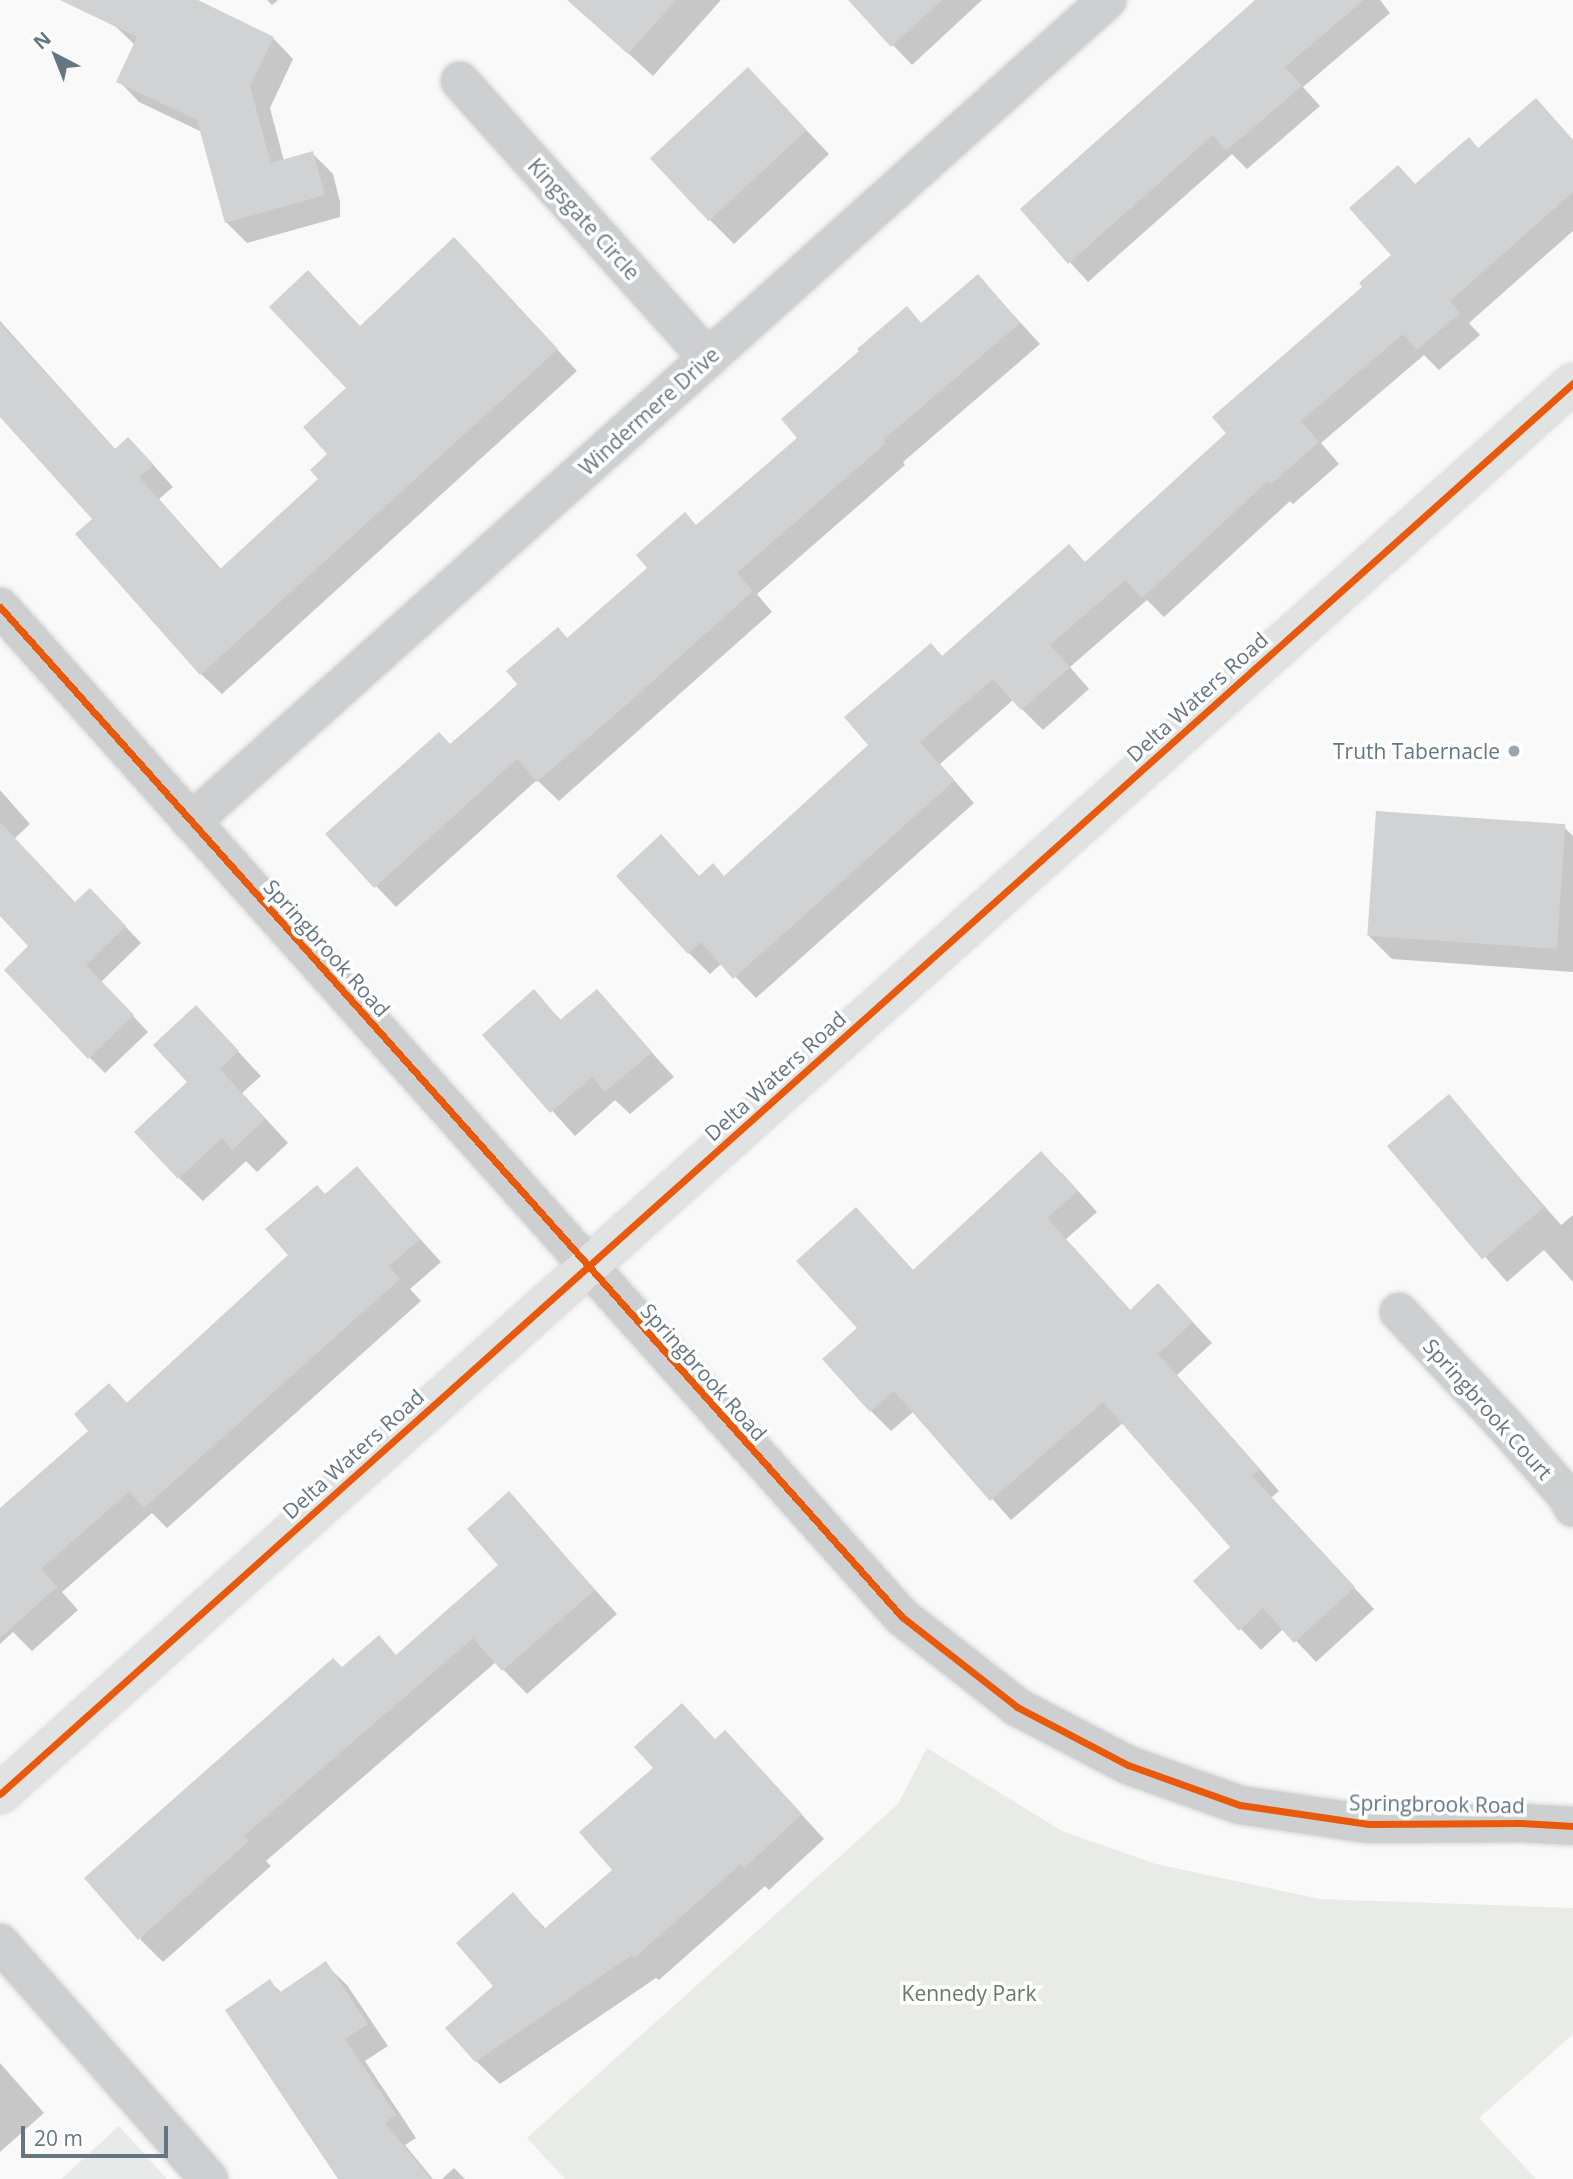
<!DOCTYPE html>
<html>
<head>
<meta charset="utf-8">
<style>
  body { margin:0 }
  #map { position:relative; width:1573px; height:2179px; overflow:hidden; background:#f9f9f9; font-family:"Open Sans",sans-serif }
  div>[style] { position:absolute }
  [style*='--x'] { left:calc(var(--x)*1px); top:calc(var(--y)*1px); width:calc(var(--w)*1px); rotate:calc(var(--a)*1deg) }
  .built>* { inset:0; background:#e8e9e9 }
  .green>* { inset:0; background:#e8ebe6 }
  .shadow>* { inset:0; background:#0003 }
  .building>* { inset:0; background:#d0d2d3; transform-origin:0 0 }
  .roads { filter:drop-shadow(0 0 2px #d5d6d7) drop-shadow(0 0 2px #d5d6d7) }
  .minor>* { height:38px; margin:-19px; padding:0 19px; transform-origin:19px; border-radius:19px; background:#cecfd0 }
  .tertiary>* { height:38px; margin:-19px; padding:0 19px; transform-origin:19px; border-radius:19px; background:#cecfd0 }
  .secondary>* { height:38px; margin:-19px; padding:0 19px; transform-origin:19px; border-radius:19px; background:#e1e2e2 }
  .cycleway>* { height:7px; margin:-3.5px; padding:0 3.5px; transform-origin:3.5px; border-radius:3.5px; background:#e8590c }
  .dots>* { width:19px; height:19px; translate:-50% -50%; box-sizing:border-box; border:4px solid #fff; border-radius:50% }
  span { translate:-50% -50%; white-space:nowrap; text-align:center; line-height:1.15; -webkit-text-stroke:7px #fff; paint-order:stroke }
  .street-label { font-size:21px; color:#657683 }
  .poi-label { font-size:21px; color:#657683 }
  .right { translate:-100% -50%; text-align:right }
  .park-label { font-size:21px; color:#687a64 }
  .north { position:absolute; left:21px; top:21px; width:70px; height:70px; -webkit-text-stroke:5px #fff; paint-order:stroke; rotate:318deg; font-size:19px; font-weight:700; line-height:28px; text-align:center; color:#657683 }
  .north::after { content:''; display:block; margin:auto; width:24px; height:32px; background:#657683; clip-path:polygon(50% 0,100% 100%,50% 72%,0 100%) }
  .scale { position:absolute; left:21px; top:2126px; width:147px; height:32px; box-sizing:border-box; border:4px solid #657683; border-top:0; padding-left:9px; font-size:21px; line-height:24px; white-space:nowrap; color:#657683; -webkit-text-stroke:5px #fff; paint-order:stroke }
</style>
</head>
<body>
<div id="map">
  <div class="built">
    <i style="clip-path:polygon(119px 2126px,167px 2179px,61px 2179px)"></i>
  </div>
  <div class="green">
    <i style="clip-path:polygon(927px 1748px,1062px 1831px,1156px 1864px,1320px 1899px,1573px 1908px,1573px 2034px,1479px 2118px,1536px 2179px,565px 2179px,527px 2138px,898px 1804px)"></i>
  </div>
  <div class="shadow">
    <i style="clip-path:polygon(123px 0,194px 0,273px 38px,293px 59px,270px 108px,284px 161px,312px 153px,333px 174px,340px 202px,340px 217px,247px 243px,226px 222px,202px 132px,139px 102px,119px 81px,135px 45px,112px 23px)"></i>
    <i style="clip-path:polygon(267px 0,278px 0,272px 5px)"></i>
    <i style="clip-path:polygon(607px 0,721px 0,653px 76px,591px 19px)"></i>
    <i style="clip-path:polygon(850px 0,982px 0,912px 65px)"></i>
    <i style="clip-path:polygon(1261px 0,1380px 0,1390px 13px,1303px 87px,1320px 106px,1247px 169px,1232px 154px,1088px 282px,1022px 209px)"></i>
    <i style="clip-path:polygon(771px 93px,829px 154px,734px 244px,710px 220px)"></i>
    <i style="clip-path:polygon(1536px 100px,1573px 140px,1573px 231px,1469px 323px,1480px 335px,1439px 370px,1424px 355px,1321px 443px,1339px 464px,1293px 504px,1290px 501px,1164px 617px,1147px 600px,1070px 667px,1089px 689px,1043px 730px,1013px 700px,940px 764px,974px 803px,756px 998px,722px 963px,710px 974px,689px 953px,661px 836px,700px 877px,725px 878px,871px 745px,943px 658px,1086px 564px,1229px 433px,1393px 255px,1416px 186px,1479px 150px)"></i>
    <i style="clip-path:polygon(475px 260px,577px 371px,222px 694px,201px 674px,95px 519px,0 414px,0 321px,116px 450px,149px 460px,173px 487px,159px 499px,222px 570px,321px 479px,348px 388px,361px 328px)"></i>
    <i style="clip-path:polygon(978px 276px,1040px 344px,903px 462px,905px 465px,757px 594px,772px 612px,559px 801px,537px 780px,396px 907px,327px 834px,450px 746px,567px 639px,800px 438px,907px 309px,922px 324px)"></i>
    <i style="clip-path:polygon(0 790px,30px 824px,14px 839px,75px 904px,106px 906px,141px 943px,101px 982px,148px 1032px,105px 1073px,89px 1057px,31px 946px,0 913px)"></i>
    <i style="clip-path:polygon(1564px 827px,1573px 836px,1573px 972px,1392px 959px,1368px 935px)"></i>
    <i style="clip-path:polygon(596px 991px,674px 1077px,630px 1114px,615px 1100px,575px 1136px,484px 1035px,534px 992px,562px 1021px)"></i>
    <i style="clip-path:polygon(219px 1031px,261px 1076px,242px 1093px,288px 1143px,257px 1172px,246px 1161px,203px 1201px,179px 1178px,190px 1082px)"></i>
    <i style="clip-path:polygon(1449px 1097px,1561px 1225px,1573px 1215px,1573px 1282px,1544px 1250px,1507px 1282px,1390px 1147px)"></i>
    <i style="clip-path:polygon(357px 1169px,441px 1262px,410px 1289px,421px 1301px,167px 1528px,152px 1513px,62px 1592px,78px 1610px,32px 1651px,13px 1632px,0 1644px,0 1518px,290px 1255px,326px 1196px)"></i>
    <i style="clip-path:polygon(1062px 1173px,1097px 1212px,1066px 1239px,1131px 1311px,1178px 1306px,1212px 1343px,1177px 1375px,1279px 1491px,1271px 1498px,1374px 1609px,1316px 1662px,1284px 1628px,1261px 1650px,1195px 1581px,1233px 1547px,1124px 1422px,1011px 1520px,914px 1411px,891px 1431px,871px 1411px,859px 1328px,856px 1209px,914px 1271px)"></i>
    <i style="clip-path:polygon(508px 1493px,617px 1614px,527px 1694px,496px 1662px,266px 1861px,271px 1866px,163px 1962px,140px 1939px,343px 1669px,397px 1656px,501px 1565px)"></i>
    <i style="clip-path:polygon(716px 1740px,748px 1756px,824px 1839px,769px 1890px,765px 1886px,659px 1980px,656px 1978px,500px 2084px,476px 2061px,513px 1895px,546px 1929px,614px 1870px)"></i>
    <i style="clip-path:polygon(325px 1964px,347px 1985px,388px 2046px,365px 2061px,416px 2138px,405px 2145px,433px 2179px,344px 2179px,270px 1982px,282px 1993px)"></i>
    <i style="clip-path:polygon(0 2063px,44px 2113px,0 2152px)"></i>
    <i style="clip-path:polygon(454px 2168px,465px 2179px,442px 2179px)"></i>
  </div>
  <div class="building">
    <i style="clip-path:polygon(60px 0,198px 0,274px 37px,250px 86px,271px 163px,313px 151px,325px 195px,225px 223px,197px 120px,116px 82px,137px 37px)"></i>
    <i style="clip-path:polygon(567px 0,676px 0,628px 54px)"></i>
    <i style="clip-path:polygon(848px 0,942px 0,891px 47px)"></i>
    <i style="clip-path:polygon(1255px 0,1364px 0,1285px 67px,1302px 86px,1226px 151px,1213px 135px,1068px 264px,1020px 209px)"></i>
    <i style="left:748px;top:67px;width:86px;height:134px;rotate:47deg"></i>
    <i style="clip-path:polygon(1536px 98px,1573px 140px,1573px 192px,1450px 301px,1460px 313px,1417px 350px,1403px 334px,1301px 421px,1319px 442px,1271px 484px,1268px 481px,1142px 598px,1125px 580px,1050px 645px,1070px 667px,1021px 710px,993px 679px,920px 742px,954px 781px,733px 979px,701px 942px,688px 954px,616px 876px,661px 834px,699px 876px,713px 863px,724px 876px,868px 745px,844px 717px,931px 643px,942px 656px,1069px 544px,1085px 562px,1226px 433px,1212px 417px,1362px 287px,1359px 283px,1391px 255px,1349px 208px,1398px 165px,1415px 184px,1469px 137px,1478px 148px)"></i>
    <i style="clip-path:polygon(454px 237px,558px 349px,200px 675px,75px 534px,92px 519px,0 417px,0 323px,115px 449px,128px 437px,154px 465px,139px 477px,220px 569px,318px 479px,310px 470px,327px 454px,303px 427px,346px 388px,269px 307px,308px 270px,360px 326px)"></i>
    <i style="clip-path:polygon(978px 274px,1020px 323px,883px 440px,886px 443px,737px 573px,753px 591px,625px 706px,537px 782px,517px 759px,374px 888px,325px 834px,439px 732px,450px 744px,518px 685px,506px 671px,558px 627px,567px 638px,647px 568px,636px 555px,685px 512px,696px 525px,797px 438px,781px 419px,859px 351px,857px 349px,907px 306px,921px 323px)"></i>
    <i style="left:1376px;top:811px;width:190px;height:125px;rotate:4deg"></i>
    <i style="clip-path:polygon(0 822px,75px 902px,90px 888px,126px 926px,86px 965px,134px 1015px,88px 1059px,4px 970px,28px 946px,0 916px)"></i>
    <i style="clip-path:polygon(534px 989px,560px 1020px,597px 989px,652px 1052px,605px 1092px,592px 1077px,550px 1113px,482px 1035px)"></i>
    <i style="clip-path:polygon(196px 1005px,239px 1051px,220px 1069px,265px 1119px,232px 1150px,222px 1138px,178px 1179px,134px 1132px,187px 1082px,153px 1045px)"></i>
    <i style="left:1449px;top:1094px;width:148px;height:81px;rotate:50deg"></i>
    <i style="clip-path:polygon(1041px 1151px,1078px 1191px,1047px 1218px,1130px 1310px,1158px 1283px,1193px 1322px,1158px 1354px,1260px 1469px,1252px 1476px,1355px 1587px,1294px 1643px,1263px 1608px,1239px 1631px,1193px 1581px,1230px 1547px,1103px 1402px,990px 1501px,894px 1391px,870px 1412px,822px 1359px,857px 1328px,796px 1261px,856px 1207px,913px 1270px)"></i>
    <i style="clip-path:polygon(357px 1166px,420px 1239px,389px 1266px,400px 1279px,144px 1508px,129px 1492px,41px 1569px,57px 1587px,0 1638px,0 1508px,88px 1431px,74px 1414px,109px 1383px,127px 1403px,288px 1255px,265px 1229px,317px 1185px,325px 1194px)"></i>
    <i style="clip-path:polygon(509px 1491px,595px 1590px,502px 1671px,473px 1638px,244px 1836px,249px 1841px,138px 1940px,84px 1878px,333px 1658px,342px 1667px,379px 1635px,396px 1655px,498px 1565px,467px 1529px)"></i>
    <i style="clip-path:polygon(682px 1703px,715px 1739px,725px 1730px,802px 1814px,744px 1868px,741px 1864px,634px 1958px,632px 1955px,475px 2062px,445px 2028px,493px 1986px,456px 1943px,513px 1892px,544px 1929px,612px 1870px,579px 1832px,653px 1768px,634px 1747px)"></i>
    <i style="clip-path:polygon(326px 1961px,368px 2024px,345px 2039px,396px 2115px,385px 2123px,431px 2179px,338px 2179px,225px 2010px,270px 1979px,279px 1993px)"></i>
  </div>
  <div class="roads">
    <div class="minor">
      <i style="--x:460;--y:81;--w:372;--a:48.2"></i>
      <i style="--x:191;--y:822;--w:1231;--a:-41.9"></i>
      <i style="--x:1399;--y:1312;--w:152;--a:46.9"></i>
      <i style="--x:1503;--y:1423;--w:97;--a:48.8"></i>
      <i style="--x:1567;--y:1496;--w:13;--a:63"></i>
      <i style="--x:0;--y:1943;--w:315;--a:48.5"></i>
    </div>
    <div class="tertiary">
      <i style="--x:0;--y:607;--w:1354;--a:48.23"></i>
      <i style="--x:902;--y:1617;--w:146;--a:38"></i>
      <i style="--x:1017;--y:1707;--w:125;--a:27.6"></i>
      <i style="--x:1128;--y:1765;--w:119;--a:19.7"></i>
      <i style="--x:1240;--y:1805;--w:130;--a:8.4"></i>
      <i style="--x:1369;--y:1824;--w:152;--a:-0.4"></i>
      <i style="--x:1521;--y:1823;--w:52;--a:3.3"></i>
    </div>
    <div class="secondary">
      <i style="--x:0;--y:1794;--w:2113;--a:-41.89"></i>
    </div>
  </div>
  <div class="cycleway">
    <i style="--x:0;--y:607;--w:1354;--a:48.23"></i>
    <i style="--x:902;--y:1617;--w:146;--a:38"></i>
    <i style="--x:1017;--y:1707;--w:125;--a:27.6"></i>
    <i style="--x:1128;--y:1765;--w:119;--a:19.7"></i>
    <i style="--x:1240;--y:1805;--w:130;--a:8.4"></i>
    <i style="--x:1369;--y:1824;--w:152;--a:-0.4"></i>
    <i style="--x:1521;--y:1823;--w:52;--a:3.3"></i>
    <i style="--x:0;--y:1794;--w:2113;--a:-41.89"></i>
  </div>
  <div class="dots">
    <i style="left:1514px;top:751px;background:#99a4ac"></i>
  </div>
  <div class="street-label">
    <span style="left:584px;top:219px;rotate:48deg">Kingsgate Circle</span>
    <span style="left:649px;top:411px;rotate:-42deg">Windermere Drive</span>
    <span style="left:1197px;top:697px;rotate:-42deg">Delta Waters Road</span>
    <span style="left:327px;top:948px;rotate:48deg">Springbrook Road</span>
    <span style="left:775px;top:1076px;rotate:-42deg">Delta Waters Road</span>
    <span style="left:704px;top:1372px;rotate:48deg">Springbrook Road</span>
    <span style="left:1488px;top:1409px;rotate:48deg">Springbrook Court</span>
    <span style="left:353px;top:1454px;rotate:-42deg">Delta Waters Road</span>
    <span style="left:1437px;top:1804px;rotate:1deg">Springbrook Road</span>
  </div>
  <div class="poi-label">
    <span class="right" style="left:1500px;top:751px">Truth Tabernacle</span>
  </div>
  <div class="park-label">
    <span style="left:969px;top:1993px">Kennedy Park</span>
  </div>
  <div class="north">N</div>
  <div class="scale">20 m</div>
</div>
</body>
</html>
